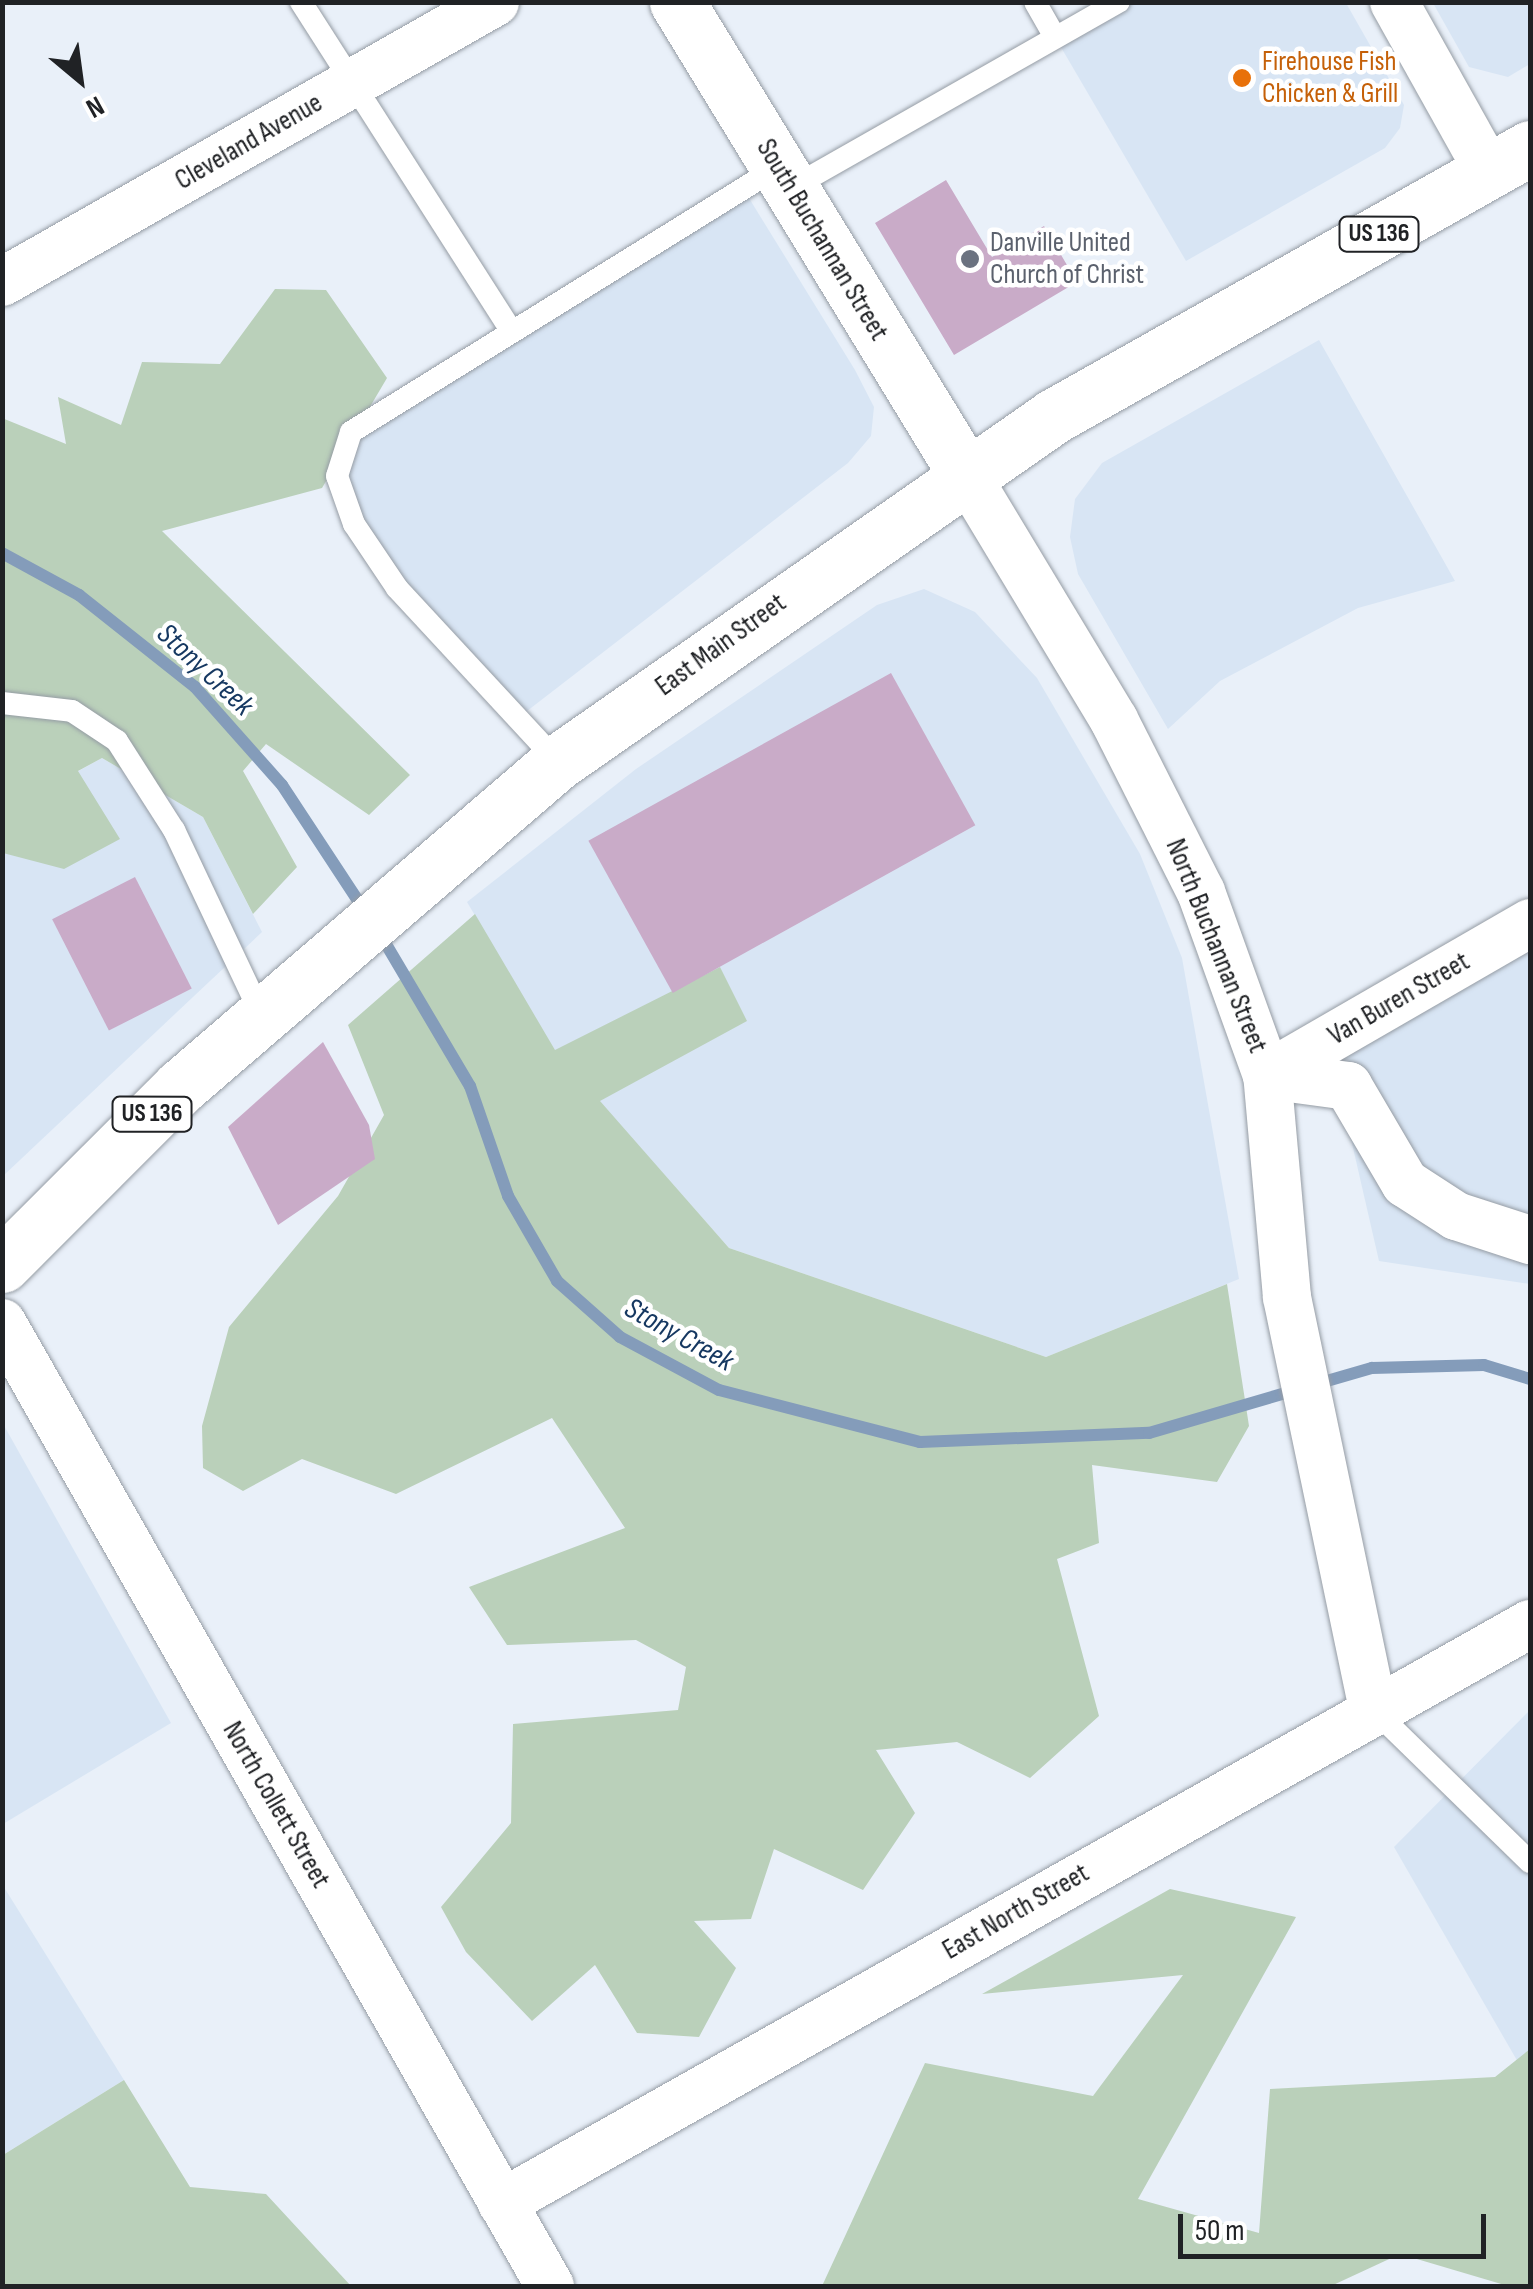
<!DOCTYPE html>
<html>
<head>
<meta charset="utf-8">
<style>
  body { margin:0 }
  #map { position:relative; width:1533px; height:2289px; overflow:hidden; background:#e9f0f9; font-family:"Sofia Sans Condensed",sans-serif }
  div>[style] { position:absolute }
  [style*='--x'] { left:calc(var(--x)*1px); top:calc(var(--y)*1px); width:calc(var(--w)*1px); rotate:calc(var(--a)*1deg) }
  .built>* { inset:0; background:#d8e5f4 }
  .green>* { inset:0; background:#bad0ba }
  .stream>* { height:12px; margin:-6px; padding:0 6px; transform-origin:6px; border-radius:6px; background:#849cba }
  .building>* { inset:0; background:#c9abc8; transform-origin:0 0 }
  .roads { filter:drop-shadow(0 0 2px #959ca4) drop-shadow(0 0 2px #959ca4) }
  .service>* { height:22px; margin:-11px; padding:0 11px; transform-origin:11px; border-radius:11px; background:#fff }
  .minor>* { height:48px; margin:-24px; padding:0 24px; transform-origin:24px; border-radius:24px; background:#fff }
  .tertiary>* { height:55px; margin:-27.5px; padding:0 27.5px; transform-origin:27.5px; border-radius:27.5px; background:#fff }
  .primary>* { height:55px; margin:-27.5px; padding:0 27.5px; transform-origin:27.5px; border-radius:27.5px; background:#fff }
  .dots>* { width:28px; height:28px; translate:-50% -50%; box-sizing:border-box; border:5px solid #fff; border-radius:50% }
  span { translate:-50% -50%; white-space:nowrap; text-align:center; line-height:1.15; -webkit-text-stroke:9px #fff; paint-order:stroke }
  .shield-label span { padding:2px 8px; background:#fff; border:2px solid; border-radius:8px; -webkit-text-stroke-width:0 }
  .shield-label { font-size:25px; color:#202225; font-weight:700 }
  .food-label { font-size:28px; color:#c56008 }
  .left { translate:0 -50%; text-align:left }
  .street-label { font-size:28px; color:#202225 }
  .worship-label { font-size:28px; color:#5b616d }
  .water-label { font-size:30px; color:#163861; font-style:italic }
  .frame { position:absolute; inset:0; border:5px solid #202225; pointer-events:none }
  .north { position:absolute; left:30px; top:30px; width:100px; height:100px; -webkit-text-stroke:8px #fff; paint-order:stroke; rotate:151deg; font-size:28px; font-weight:700; line-height:40px; text-align:center; color:#202225 }
  .north::after { content:''; display:block; margin:auto; width:35px; height:45px; background:#202225; clip-path:polygon(50% 0,100% 100%,50% 72%,0 100%) }
  .scale { position:absolute; left:1178px; top:2214px; width:308px; height:45px; box-sizing:border-box; border:5px solid #202225; border-top:0; padding-left:12px; font-size:30px; line-height:35px; white-space:nowrap; color:#202225; -webkit-text-stroke:8px #fff; paint-order:stroke }
</style>
</head>
<body>
<div id="map">
  <div class="built">
    <i style="clip-path:polygon(1119px 3px,1346px 3px,1404px 105px,1400px 128px,1385px 148px,1186px 261px,1055px 37px)"></i>
    <i style="clip-path:polygon(1433px 3px,1530px 3px,1530px 64px,1508px 77px,1469px 67px)"></i>
    <i style="clip-path:polygon(744px 190px,855px 370px,874px 407px,871px 436px,848px 463px,518px 718px,397px 588px,337px 476px,351px 432px)"></i>
    <i style="clip-path:polygon(1319px 340px,1455px 581px,1358px 608px,1220px 681px,1168px 729px,1078px 574px,1070px 537px,1075px 499px,1102px 463px)"></i>
    <i style="clip-path:polygon(924px 589px,975px 612px,1037px 678px,1140px 854px,1182px 958px,1239px 1279px,1046px 1357px,729px 1248px,555px 1051px,467px 902px,636px 769px,877px 605px)"></i>
    <i style="clip-path:polygon(102px 758px,203px 817px,262px 932px,3px 1176px,3px 813px)"></i>
    <i style="clip-path:polygon(1530px 941px,1530px 1284px,1379px 1261px,1331px 1052px)"></i>
    <i style="clip-path:polygon(2px 1422px,171px 1723px,3px 1824px,2px 1824px)"></i>
    <i style="clip-path:polygon(1530px 1710px,1530px 2083px,1394px 1847px)"></i>
    <i style="clip-path:polygon(2px 1884px,124px 2080px,3px 2155px,2px 2155px)"></i>
  </div>
  <div class="green">
    <i style="clip-path:polygon(275px 289px,326px 290px,387px 378px,322px 488px,162px 531px,410px 775px,369px 815px,266px 744px,243px 771px,297px 867px,253px 914px,203px 817px,102px 758px,78px 771px,120px 839px,64px 869px,3px 853px,2px 418px,66px 444px,58px 397px,121px 425px,142px 362px,220px 364px)"></i>
    <i style="clip-path:polygon(475px 914px,555px 1050px,720px 967px,747px 1021px,600px 1101px,729px 1248px,1046px 1357px,1227px 1284px,1249px 1426px,1217px 1482px,1092px 1465px,1099px 1543px,1057px 1559px,1099px 1716px,1030px 1778px,957px 1742px,876px 1750px,915px 1813px,863px 1890px,774px 1849px,751px 1919px,694px 1921px,736px 1968px,699px 2037px,637px 2033px,595px 1965px,532px 2021px,466px 1952px,441px 1907px,511px 1823px,513px 1724px,678px 1710px,686px 1667px,636px 1640px,507px 1645px,469px 1587px,625px 1528px,552px 1418px,396px 1494px,302px 1459px,243px 1491px,203px 1468px,202px 1426px,229px 1327px,338px 1196px,384px 1115px,348px 1025px)"></i>
    <i style="clip-path:polygon(1170px 1889px,1296px 1917px,1138px 2199px,1259px 2233px,1270px 2089px,1495px 2077px,1530px 2049px,1530px 2285px,1508px 2286px,1400px 2254px,1331px 2286px,822px 2286px,925px 2063px,1093px 2096px,1183px 1975px,982px 1994px)"></i>
    <i style="clip-path:polygon(124px 2080px,190px 2187px,266px 2194px,351px 2286px,3px 2286px,3px 2155px)"></i>
  </div>
  <div class="stream">
    <i style="--x:2;--y:553;--w:88;--a:28.6"></i>
    <i style="--x:79;--y:595;--w:148;--a:38.4"></i>
    <i style="--x:195;--y:687;--w:131;--a:48.4"></i>
    <i style="--x:282;--y:785;--w:153;--a:56.7"></i>
    <i style="--x:380;--y:934;--w:177;--a:59.4"></i>
    <i style="--x:470;--y:1086;--w:116;--a:70.9"></i>
    <i style="--x:508;--y:1196;--w:98;--a:60"></i>
    <i style="--x:557;--y:1281;--w:84;--a:41.6"></i>
    <i style="--x:620;--y:1337;--w:112;--a:28.2"></i>
    <i style="--x:719;--y:1390;--w:208;--a:14.5"></i>
    <i style="--x:920;--y:1442;--w:229;--a:-2.3"></i>
    <i style="--x:1149;--y:1433;--w:232;--a:-16.3"></i>
    <i style="--x:1372;--y:1368;--w:112;--a:-1.5"></i>
    <i style="--x:1484;--y:1365;--w:48;--a:16.9"></i>
  </div>
  <div class="building">
    <i style="clip-path:polygon(946px 180px,992px 257px,1044px 226px,1077px 282px,954px 355px,875px 223px)"></i>
    <i style="left:891px;top:673px;width:174px;height:346px;rotate:61deg"></i>
    <i style="left:135px;top:877px;width:125px;height:93px;rotate:63deg"></i>
    <i style="clip-path:polygon(323px 1042px,369px 1125px,375px 1159px,278px 1225px,228px 1127px)"></i>
  </div>
  <div class="roads">
    <div class="service">
      <i style="--x:301;--y:2;--w:389;--a:57.4"></i>
      <i style="--x:1035;--y:2;--w:40;--a:60.3"></i>
      <i style="--x:791;--y:188;--w:377;--a:-29.6"></i>
      <i style="--x:2;--y:703;--w:70;--a:6.5"></i>
      <i style="--x:72;--y:711;--w:54;--a:33.7"></i>
      <i style="--x:117;--y:741;--w:106;--a:57.4"></i>
      <i style="--x:174;--y:830;--w:204;--a:64.7"></i>
      <i style="--x:558;--y:762;--w:237;--a:-132.8"></i>
      <i style="--x:397;--y:588;--w:77;--a:-123.9"></i>
      <i style="--x:354;--y:524;--w:51;--a:-109.5"></i>
      <i style="--x:337;--y:476;--w:46;--a:-72.3"></i>
      <i style="--x:351;--y:432;--w:503;--a:-31.82"></i>
      <i style="--x:1373;--y:1709;--w:219;--a:44.3"></i>
    </div>
    <div class="minor">
      <i style="--x:1394;--y:2;--w:195;--a:60.8"></i>
      <i style="--x:2;--y:282;--w:567;--a:-29.59"></i>
      <i style="--x:968;--y:478;--w:283;--a:58.9"></i>
      <i style="--x:1114;--y:720;--w:193;--a:63.2"></i>
      <i style="--x:1201;--y:892;--w:195;--a:70.2"></i>
      <i style="--x:1267;--y:1075;--w:82;--a:7.7"></i>
      <i style="--x:1348;--y:1086;--w:113;--a:59.6"></i>
      <i style="--x:1405;--y:1183;--w:61;--a:32.9"></i>
      <i style="--x:1456;--y:1216;--w:78;--a:18"></i>
      <i style="--x:2;--y:1323;--w:1108;--a:60.36"></i>
      <i style="--x:1373;--y:1709;--w:421;--a:-101.8"></i>
      <i style="--x:1287;--y:1297;--w:223;--a:-95.1"></i>
      <i style="--x:1267;--y:1075;--w:304;--a:-30"></i>
      <i style="--x:502;--y:2203;--w:1180;--a:-29.39"></i>
    </div>
    <div class="tertiary">
      <i style="--x:677;--y:2;--w:558;--a:58.56"></i>
    </div>
    <div class="primary">
      <i style="--x:2;--y:1265;--w:252;--a:-45"></i>
      <i style="--x:180;--y:1087;--w:499;--a:-40.7"></i>
      <i style="--x:558;--y:762;--w:605;--a:-34.9"></i>
      <i style="--x:1054;--y:416;--w:546;--a:-29.38"></i>
    </div>
  </div>
  <div class="dots">
    <i style="left:1242px;top:78px;background:#e8710a"></i>
    <i style="left:970px;top:259px;background:#6b7280"></i>
  </div>
  <div class="shield-label">
    <span style="left:1379px;top:234px">US 136</span>
    <span style="left:152px;top:1114px">US 136</span>
  </div>
  <div class="food-label">
    <span class="left" style="left:1262px;top:78px">Firehouse Fish<br>Chicken &amp; Grill</span>
  </div>
  <div class="street-label">
    <span style="left:249px;top:142px;rotate:-30deg">Cleveland Avenue</span>
    <span style="left:822px;top:240px;rotate:59deg">South Buchannan Street</span>
    <span style="left:721px;top:645px;rotate:-36deg">East Main Street</span>
    <span style="left:1216px;top:946px;rotate:68deg">North Buchannan Street</span>
    <span style="left:1399px;top:999px;rotate:-30deg">Van Buren Street</span>
    <span style="left:276px;top:1805px;rotate:60deg">North Collett Street</span>
    <span style="left:1016px;top:1912px;rotate:-30deg">East North Street</span>
  </div>
  <div class="worship-label">
    <span class="left" style="left:990px;top:259px">Danville United<br>Church of Christ</span>
  </div>
  <div class="water-label">
    <span style="left:205px;top:670px;rotate:43deg">Stony Creek</span>
    <span style="left:679px;top:1335px;rotate:29deg">Stony Creek</span>
  </div>
  <div class="frame"></div>
  <div class="north">N</div>
  <div class="scale">50 m</div>
</div>
</body>
</html>
